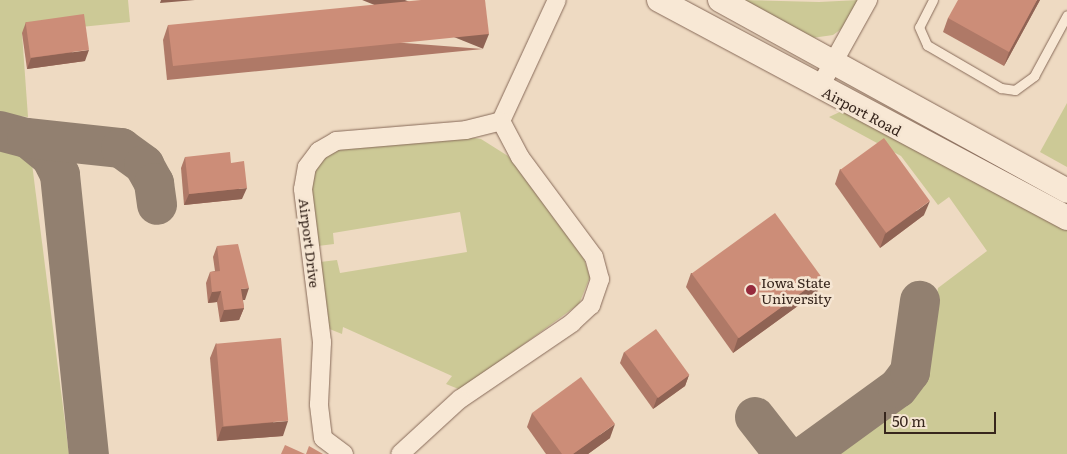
<!DOCTYPE html>
<html>
<head>
<meta charset="utf-8">
<style>
  body { margin:0 }
  #map { position:relative; width:1067px; height:454px; overflow:hidden; background:#eedac2; font-family:Literata,serif }
  div>[style] { position:absolute }
  [style*='--x'] { left:calc(var(--x)*1px); top:calc(var(--y)*1px); width:calc(var(--w)*1px); rotate:calc(var(--a)*1deg) }
  .green>* { inset:0; background:#ccc996 }
  .taxiway>* { height:40px; margin:-20px; padding:0 20px; transform-origin:20px; border-radius:20px; background:#928070 }
  .roads { filter:drop-shadow(0 0 1px #876a59) drop-shadow(0 0 1px #876a59) }
  .service>* { height:9px; margin:-4.5px; padding:0 4.5px; transform-origin:4.5px; border-radius:4.5px; background:#f8e8d5 }
  .minor>* { height:18px; margin:-9px; padding:0 9px; transform-origin:9px; border-radius:9px; background:#f8e8d5 }
  .secondary>* { height:24px; margin:-12px; padding:0 12px; transform-origin:12px; border-radius:12px; background:#f8e8d5 }
  .wall>* { inset:0; background:#af7967 }
  .shaded-wall>* { inset:0; background:#8f6354; transform-origin:0 0 }
  .building>* { inset:0; background:#cc8d78; transform-origin:0 0 }
  .dots>* { width:14px; height:14px; translate:-50% -50%; box-sizing:border-box; border:2px solid #f5e5d2; border-radius:50% }
  span { translate:-50% -50%; white-space:nowrap; text-align:center; line-height:1.15; -webkit-text-stroke:5px #f5e5d2; paint-order:stroke }
  .street-label { font-size:14px; color:#37261d }
  .poi-label { font-size:14px; color:#37261d }
  .left { translate:0 -50%; text-align:left }
  .scale { position:absolute; left:884px; top:412px; width:112px; height:22px; box-sizing:border-box; border:2px solid #37261d; border-top:0; padding-left:6px; font-size:15px; line-height:18px; white-space:nowrap; color:#37261d; -webkit-text-stroke:4px #f5e5d2; paint-order:stroke }
</style>
</head>
<body>
<div id="map">
  <div class="green">
    <i style="clip-path:polygon(0 0,128px 0,130px 22px,22px 33px,28px 117px,0 114px)"></i>
    <i style="clip-path:polygon(740px 0,819px 2px,859px 0,844px 27px,833px 35px,812px 38px)"></i>
    <i style="clip-path:polygon(1067px 103px,1067px 167px,1040px 152px)"></i>
    <i style="clip-path:polygon(844px 110px,1067px 227px,1067px 454px,823px 454px,905px 395px,926px 364px,938px 288px,987px 251px,949px 197px,938px 205px,901px 156px,829px 117px)"></i>
    <i style="clip-path:polygon(461px 136px,481px 139px,508px 156px,584px 259px,590px 277px,579px 304px,461px 390px,446px 384px,452px 376px,343px 327px,342px 334px,327px 328px,320px 262px,337px 260px,340px 273px,467px 252px,460px 212px,333px 233px,334px 244px,318px 246px,309px 186px,321px 159px,337px 148px)"></i>
    <i style="clip-path:polygon(0 143px,31px 156px,69px 454px,0 454px)"></i>
  </div>
  <div class="taxiway">
    <i style="--x:0;--y:131;--w:30;--a:15"></i>
    <i style="--x:29;--y:139;--w:28;--a:39"></i>
    <i style="--x:51;--y:157;--w:20;--a:63"></i>
    <i style="--x:60;--y:175;--w:281;--a:84.1"></i>
    <i style="--x:27;--y:138;--w:95;--a:6.1"></i>
    <i style="--x:121;--y:148;--w:29;--a:36"></i>
    <i style="--x:144;--y:165;--w:21;--a:61"></i>
    <i style="--x:154;--y:183;--w:22;--a:82"></i>
    <i style="--x:755;--y:417;--w:47;--a:51.9"></i>
    <i style="--x:807;--y:454;--w:112;--a:-36"></i>
    <i style="--x:898;--y:388;--w:20;--a:-53"></i>
    <i style="--x:910;--y:372;--w:72;--a:-82"></i>
  </div>
  <div class="roads">
    <div class="service">
      <i style="--x:933;--y:0;--w:30;--a:117"></i>
      <i style="--x:919;--y:27;--w:20;--a:66"></i>
      <i style="--x:927;--y:45;--w:86;--a:30.2"></i>
      <i style="--x:1001;--y:88;--w:14;--a:8"></i>
      <i style="--x:1015;--y:90;--w:24;--a:-36"></i>
      <i style="--x:1034;--y:76;--w:69;--a:-61.6"></i>
    </div>
    <div class="minor">
      <i style="--x:819;--y:88;--w:101;--a:-60.9"></i>
      <i style="--x:501;--y:121;--w:133;--a:-65.2"></i>
      <i style="--x:344;--y:454;--w:26;--a:-143"></i>
      <i style="--x:323;--y:438;--w:34;--a:-97"></i>
      <i style="--x:319;--y:404;--w:62;--a:-87.2"></i>
      <i style="--x:322;--y:342;--w:154;--a:-97.1"></i>
      <i style="--x:303;--y:189;--w:22;--a:-80"></i>
      <i style="--x:307;--y:167;--w:20;--a:-53"></i>
      <i style="--x:319;--y:151;--w:20;--a:-30"></i>
      <i style="--x:336;--y:141;--w:130;--a:-4.8"></i>
      <i style="--x:466;--y:130;--w:36;--a:-14"></i>
      <i style="--x:501;--y:121;--w:41;--a:62.2"></i>
      <i style="--x:520;--y:157;--w:124;--a:53.5"></i>
      <i style="--x:594;--y:257;--w:23;--a:75"></i>
      <i style="--x:600;--y:279;--w:28;--a:109"></i>
      <i style="--x:591;--y:305;--w:26;--a:137"></i>
      <i style="--x:572;--y:323;--w:135;--a:145.8"></i>
      <i style="--x:460;--y:399;--w:81;--a:137.5"></i>
    </div>
    <div class="secondary">
      <i style="--x:659;--y:0;--w:463;--a:28.1"></i>
      <i style="--x:720;--y:0;--w:396;--a:28.8"></i>
    </div>
  </div>
  <div class="wall">
    <i style="clip-path:polygon(1040px 0,1004px 66px,943px 32px,948px 18px)"></i>
    <i style="clip-path:polygon(26px 22px,85px 61px,27px 69px,22px 33px)"></i>
    <i style="clip-path:polygon(168px 25px,483px 49px,167px 80px,163px 40px)"></i>
    <i style="clip-path:polygon(185px 157px,231px 163px,242px 199px,184px 205px,181px 168px)"></i>
    <i style="clip-path:polygon(840px 169px,924px 215px,880px 248px,835px 184px)"></i>
    <i style="clip-path:polygon(217px 246px,245px 300px,243px 300px,244px 308px,239px 320px,220px 322px,217px 302px,208px 303px,206px 283px,210px 272px,215px 271px,213px 257px)"></i>
    <i style="clip-path:polygon(691px 273px,822px 278px,817px 292px,733px 353px,686px 287px)"></i>
    <i style="clip-path:polygon(216px 343px,283px 436px,217px 441px,210px 358px)"></i>
    <i style="clip-path:polygon(624px 352px,689px 375px,685px 386px,653px 409px,620px 363px)"></i>
    <i style="clip-path:polygon(532px 413px,610px 438px,588px 454px,546px 454px,527px 427px)"></i>
  </div>
  <div class="shaded-wall">
    <i style="clip-path:polygon(161px 0,195px 0,160px 3px)"></i>
    <i style="clip-path:polygon(1037px 0,1040px 0,1004px 66px,1009px 52px)"></i>
    <i style="left:489px;top:34px;width:16px;height:318px;rotate:112deg"></i>
    <i style="clip-path:polygon(89px 50px,85px 61px,27px 69px,31px 58px)"></i>
    <i style="clip-path:polygon(247px 188px,242px 199px,184px 205px,189px 194px)"></i>
    <i style="clip-path:polygon(930px 201px,924px 215px,880px 248px,885px 234px)"></i>
    <i style="clip-path:polygon(822px 278px,817px 292px,733px 353px,738px 338px)"></i>
    <i style="clip-path:polygon(249px 288px,245px 300px,237px 300px,241px 289px)"></i>
    <i style="clip-path:polygon(221px 291px,217px 302px,208px 303px,212px 292px)"></i>
    <i style="clip-path:polygon(244px 308px,239px 320px,220px 322px,224px 310px)"></i>
    <i style="clip-path:polygon(689px 375px,685px 386px,653px 409px,657px 398px)"></i>
    <i style="clip-path:polygon(288px 421px,283px 436px,217px 441px,222px 427px)"></i>
    <i style="clip-path:polygon(615px 424px,610px 438px,588px 454px,573px 454px)"></i>
  </div>
  <div class="building">
    <i style="clip-path:polygon(421px 0,485px 0,489px 34px,173px 66px,168px 25px)"></i>
    <i style="clip-path:polygon(958px 0,1037px 0,1009px 52px,948px 18px)"></i>
    <i style="left:84px;top:14px;width:36px;height:59px;rotate:82deg"></i>
    <i style="left:884px;top:138px;width:78px;height:54px;rotate:54deg"></i>
    <i style="clip-path:polygon(230px 152px,231px 163px,244px 161px,247px 188px,189px 194px,185px 157px)"></i>
    <i style="left:775px;top:213px;width:80px;height:103px;rotate:54deg"></i>
    <i style="clip-path:polygon(238px 244px,249px 288px,241px 289px,244px 308px,224px 310px,221px 291px,212px 292px,210px 272px,220px 271px,217px 246px)"></i>
    <i style="left:656px;top:329px;width:57px;height:39px;rotate:54deg"></i>
    <i style="left:281px;top:338px;width:83px;height:65px;rotate:85deg"></i>
    <i style="clip-path:polygon(581px 377px,615px 424px,573px 454px,562px 454px,532px 413px)"></i>
    <i style="clip-path:polygon(285px 445px,305px 454px,281px 454px)"></i>
    <i style="clip-path:polygon(309px 446px,323px 454px,306px 454px)"></i>
  </div>
  <div class="dots">
    <i style="left:751px;top:290px;background:#962a3c"></i>
  </div>
  <div class="street-label">
    <span style="left:862px;top:111px;rotate:28deg">Airport Road</span>
    <span style="left:310px;top:243px;rotate:83deg">Airport Drive</span>
  </div>
  <div class="poi-label">
    <span class="left" style="left:761px;top:290px">Iowa State<br>University</span>
  </div>
  <div class="scale">50 m</div>
</div>
</body>
</html>
